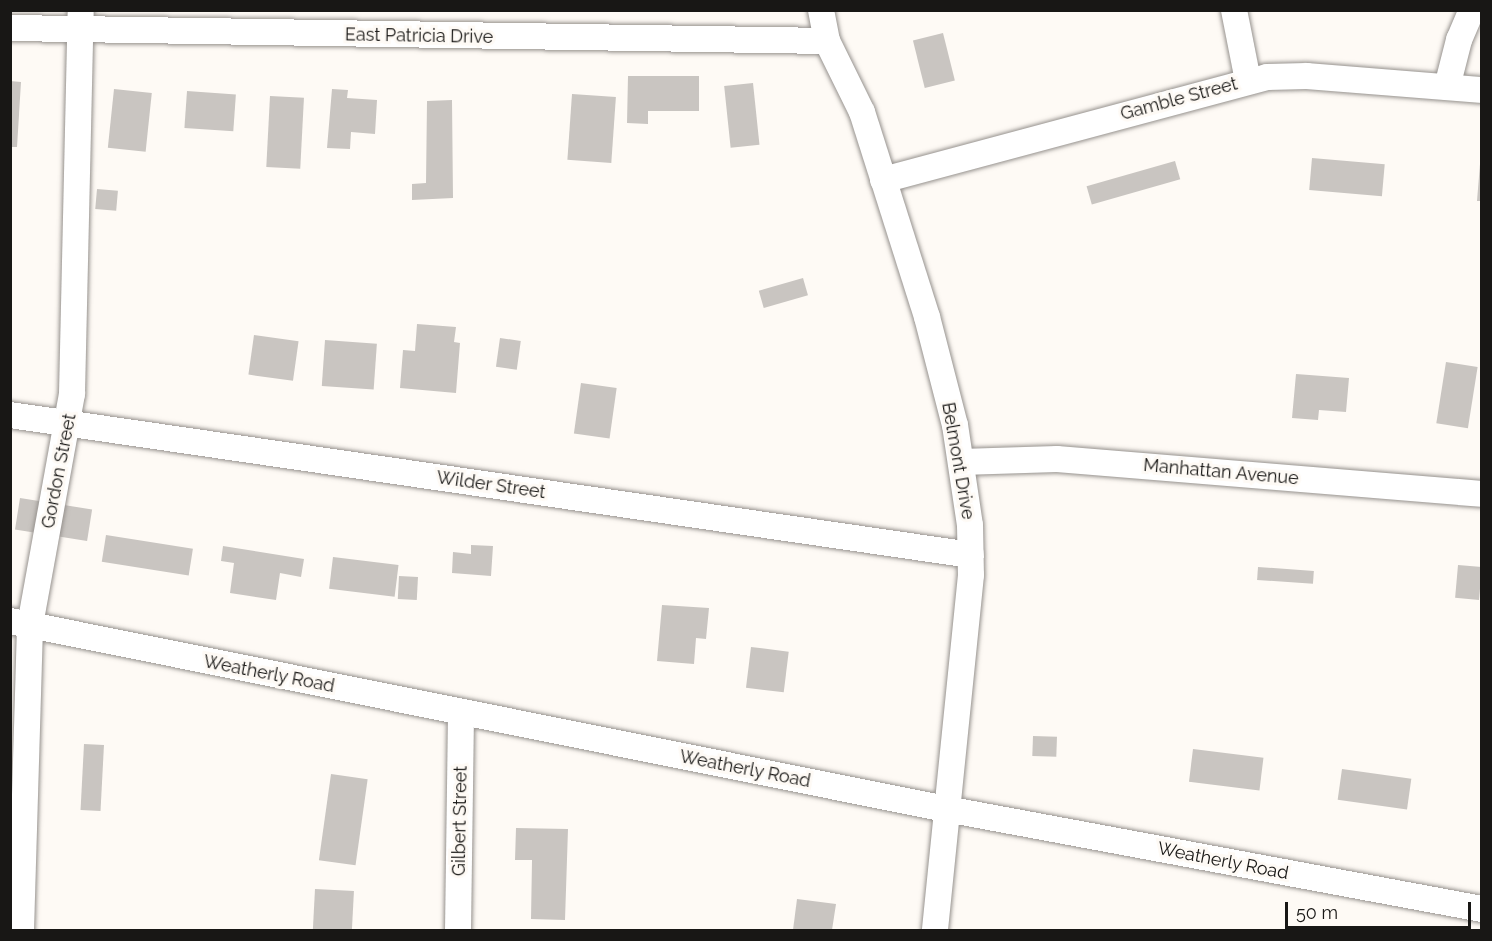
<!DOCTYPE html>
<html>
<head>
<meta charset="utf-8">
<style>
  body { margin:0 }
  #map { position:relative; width:1492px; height:941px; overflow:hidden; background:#fefaf5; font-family:Raleway,sans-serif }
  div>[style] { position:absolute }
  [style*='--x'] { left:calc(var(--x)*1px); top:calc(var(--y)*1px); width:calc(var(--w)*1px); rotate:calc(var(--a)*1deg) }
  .building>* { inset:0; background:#c9c5c1; transform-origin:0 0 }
  .roads { filter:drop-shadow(0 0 2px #96928e) drop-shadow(0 0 2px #96928e) }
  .minor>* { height:26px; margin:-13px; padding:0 13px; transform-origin:13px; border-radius:13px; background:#fff }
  span { translate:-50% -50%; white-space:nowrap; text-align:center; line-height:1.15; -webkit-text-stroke:6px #fefaf5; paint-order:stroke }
  .street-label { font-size:18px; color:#181715 }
  .frame { position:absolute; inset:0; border:12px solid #181715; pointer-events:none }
  .scale { position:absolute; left:1285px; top:902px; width:186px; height:27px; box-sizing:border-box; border:3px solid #181715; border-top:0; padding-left:8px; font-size:18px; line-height:21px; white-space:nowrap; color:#181715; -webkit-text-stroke:4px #fefaf5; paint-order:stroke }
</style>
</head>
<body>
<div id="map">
  <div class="building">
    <i style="left:943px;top:33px;width:49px;height:31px;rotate:76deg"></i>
    <i style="clip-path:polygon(628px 76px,699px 76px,699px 111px,648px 111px,648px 124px,627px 123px)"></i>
    <i style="clip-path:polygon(10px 81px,21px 82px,17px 147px,10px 147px)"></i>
    <i style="left:753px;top:83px;width:62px;height:29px;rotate:84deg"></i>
    <i style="left:114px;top:89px;width:38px;height:59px;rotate:6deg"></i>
    <i style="clip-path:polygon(332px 89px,348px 90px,347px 98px,377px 100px,375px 134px,351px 132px,350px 149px,327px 148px)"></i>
    <i style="left:187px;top:91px;width:49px;height:37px;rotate:4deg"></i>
    <i style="left:572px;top:94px;width:44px;height:66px;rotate:4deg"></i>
    <i style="left:270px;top:96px;width:34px;height:71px;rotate:3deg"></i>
    <i style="clip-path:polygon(452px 100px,453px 198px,412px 200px,412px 184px,426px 183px,427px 101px)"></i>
    <i style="left:1312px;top:158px;width:73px;height:32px;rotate:5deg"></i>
    <i style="left:1175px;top:161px;width:19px;height:92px;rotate:74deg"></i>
    <i style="clip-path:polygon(1480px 164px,1482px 164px,1482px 201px,1477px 201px)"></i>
    <i style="left:97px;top:189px;width:21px;height:20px;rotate:5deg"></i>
    <i style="left:803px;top:278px;width:18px;height:46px;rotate:74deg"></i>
    <i style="clip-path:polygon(417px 324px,456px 327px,454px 342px,460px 343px,456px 393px,400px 388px,403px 350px,415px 351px)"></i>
    <i style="left:254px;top:335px;width:45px;height:40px;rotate:8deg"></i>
    <i style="left:500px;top:338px;width:21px;height:29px;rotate:8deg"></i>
    <i style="left:325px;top:340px;width:52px;height:46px;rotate:4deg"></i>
    <i style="left:1446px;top:362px;width:32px;height:62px;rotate:9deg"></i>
    <i style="clip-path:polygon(1296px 374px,1349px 378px,1346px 412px,1319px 410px,1318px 420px,1292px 418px)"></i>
    <i style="left:581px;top:383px;width:36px;height:51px;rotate:8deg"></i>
    <i style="left:20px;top:498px;width:73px;height:32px;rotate:9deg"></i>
    <i style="left:106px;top:535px;width:88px;height:27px;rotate:9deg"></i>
    <i style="clip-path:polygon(471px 545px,493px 546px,491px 576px,452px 573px,453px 552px,471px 554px)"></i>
    <i style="clip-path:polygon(223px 546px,304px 559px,301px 577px,280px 573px,276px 600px,230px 593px,234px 563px,221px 561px)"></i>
    <i style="left:333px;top:557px;width:66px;height:32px;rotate:7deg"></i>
    <i style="left:1458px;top:565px;width:24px;height:33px;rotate:5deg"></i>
    <i style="left:1258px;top:567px;width:56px;height:13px;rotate:4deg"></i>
    <i style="left:399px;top:576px;width:19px;height:23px;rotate:3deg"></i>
    <i style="clip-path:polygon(662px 605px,709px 608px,706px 639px,696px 638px,694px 664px,657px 661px)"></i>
    <i style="left:751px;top:647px;width:38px;height:41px;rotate:7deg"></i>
    <i style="left:1033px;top:736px;width:24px;height:20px;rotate:2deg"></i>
    <i style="left:84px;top:744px;width:20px;height:66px;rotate:3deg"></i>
    <i style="left:1193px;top:749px;width:71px;height:33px;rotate:7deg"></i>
    <i style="left:1342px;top:769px;width:70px;height:31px;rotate:8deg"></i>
    <i style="left:331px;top:774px;width:37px;height:87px;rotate:8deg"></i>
    <i style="clip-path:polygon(516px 828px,568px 829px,565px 920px,531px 919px,532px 860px,515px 860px)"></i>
    <i style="left:315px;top:889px;width:39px;height:41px;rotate:3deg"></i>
    <i style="clip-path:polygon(797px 899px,836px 904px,832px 930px,793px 930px)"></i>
  </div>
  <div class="roads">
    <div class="minor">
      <i style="--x:821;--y:10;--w:32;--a:79"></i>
      <i style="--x:827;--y:41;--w:79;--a:63.8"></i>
      <i style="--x:862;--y:112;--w:215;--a:72.4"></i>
      <i style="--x:927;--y:317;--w:112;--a:75.5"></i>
      <i style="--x:955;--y:425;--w:101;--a:81.5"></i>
      <i style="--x:970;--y:525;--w:50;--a:88.9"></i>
      <i style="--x:971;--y:575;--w:357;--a:95.8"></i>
      <i style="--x:1234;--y:10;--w:72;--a:78.8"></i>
      <i style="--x:10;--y:28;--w:817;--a:0.91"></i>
      <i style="--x:1447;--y:87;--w:49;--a:-75.7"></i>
      <i style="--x:1459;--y:40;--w:33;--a:-67"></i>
      <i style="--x:883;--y:180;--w:398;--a:-15"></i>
      <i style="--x:1267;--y:77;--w:40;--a:-1.4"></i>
      <i style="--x:1307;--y:76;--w:176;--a:4.6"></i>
      <i style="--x:10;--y:415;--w:971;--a:8.29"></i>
      <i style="--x:961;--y:462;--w:96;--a:-1.8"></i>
      <i style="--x:1057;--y:459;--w:426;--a:4.7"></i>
      <i style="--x:10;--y:621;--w:955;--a:11.36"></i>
      <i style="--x:946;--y:809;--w:545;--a:10.57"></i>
      <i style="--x:21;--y:930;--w:305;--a:-88.3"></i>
      <i style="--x:30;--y:625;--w:235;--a:-79.7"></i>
      <i style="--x:72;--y:394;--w:384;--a:-88.7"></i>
      <i style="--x:458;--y:930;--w:218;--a:-89.2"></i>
    </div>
  </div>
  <div class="street-label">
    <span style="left:419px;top:36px;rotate:1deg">East Patricia Drive</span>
    <span style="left:1179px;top:99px;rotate:-15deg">Gamble Street</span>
    <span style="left:958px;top:461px;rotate:80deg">Belmont Drive</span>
    <span style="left:59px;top:471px;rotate:-79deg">Gordon Street</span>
    <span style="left:1221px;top:472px;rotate:5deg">Manhattan Avenue</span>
    <span style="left:491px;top:485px;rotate:8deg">Wilder Street</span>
    <span style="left:269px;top:674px;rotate:11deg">Weatherly Road</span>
    <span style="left:745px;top:769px;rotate:11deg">Weatherly Road</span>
    <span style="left:460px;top:821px;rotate:-89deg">Gilbert Street</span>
    <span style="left:1223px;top:861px;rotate:11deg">Weatherly Road</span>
  </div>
  <div class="frame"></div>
  <div class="scale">50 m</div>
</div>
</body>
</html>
